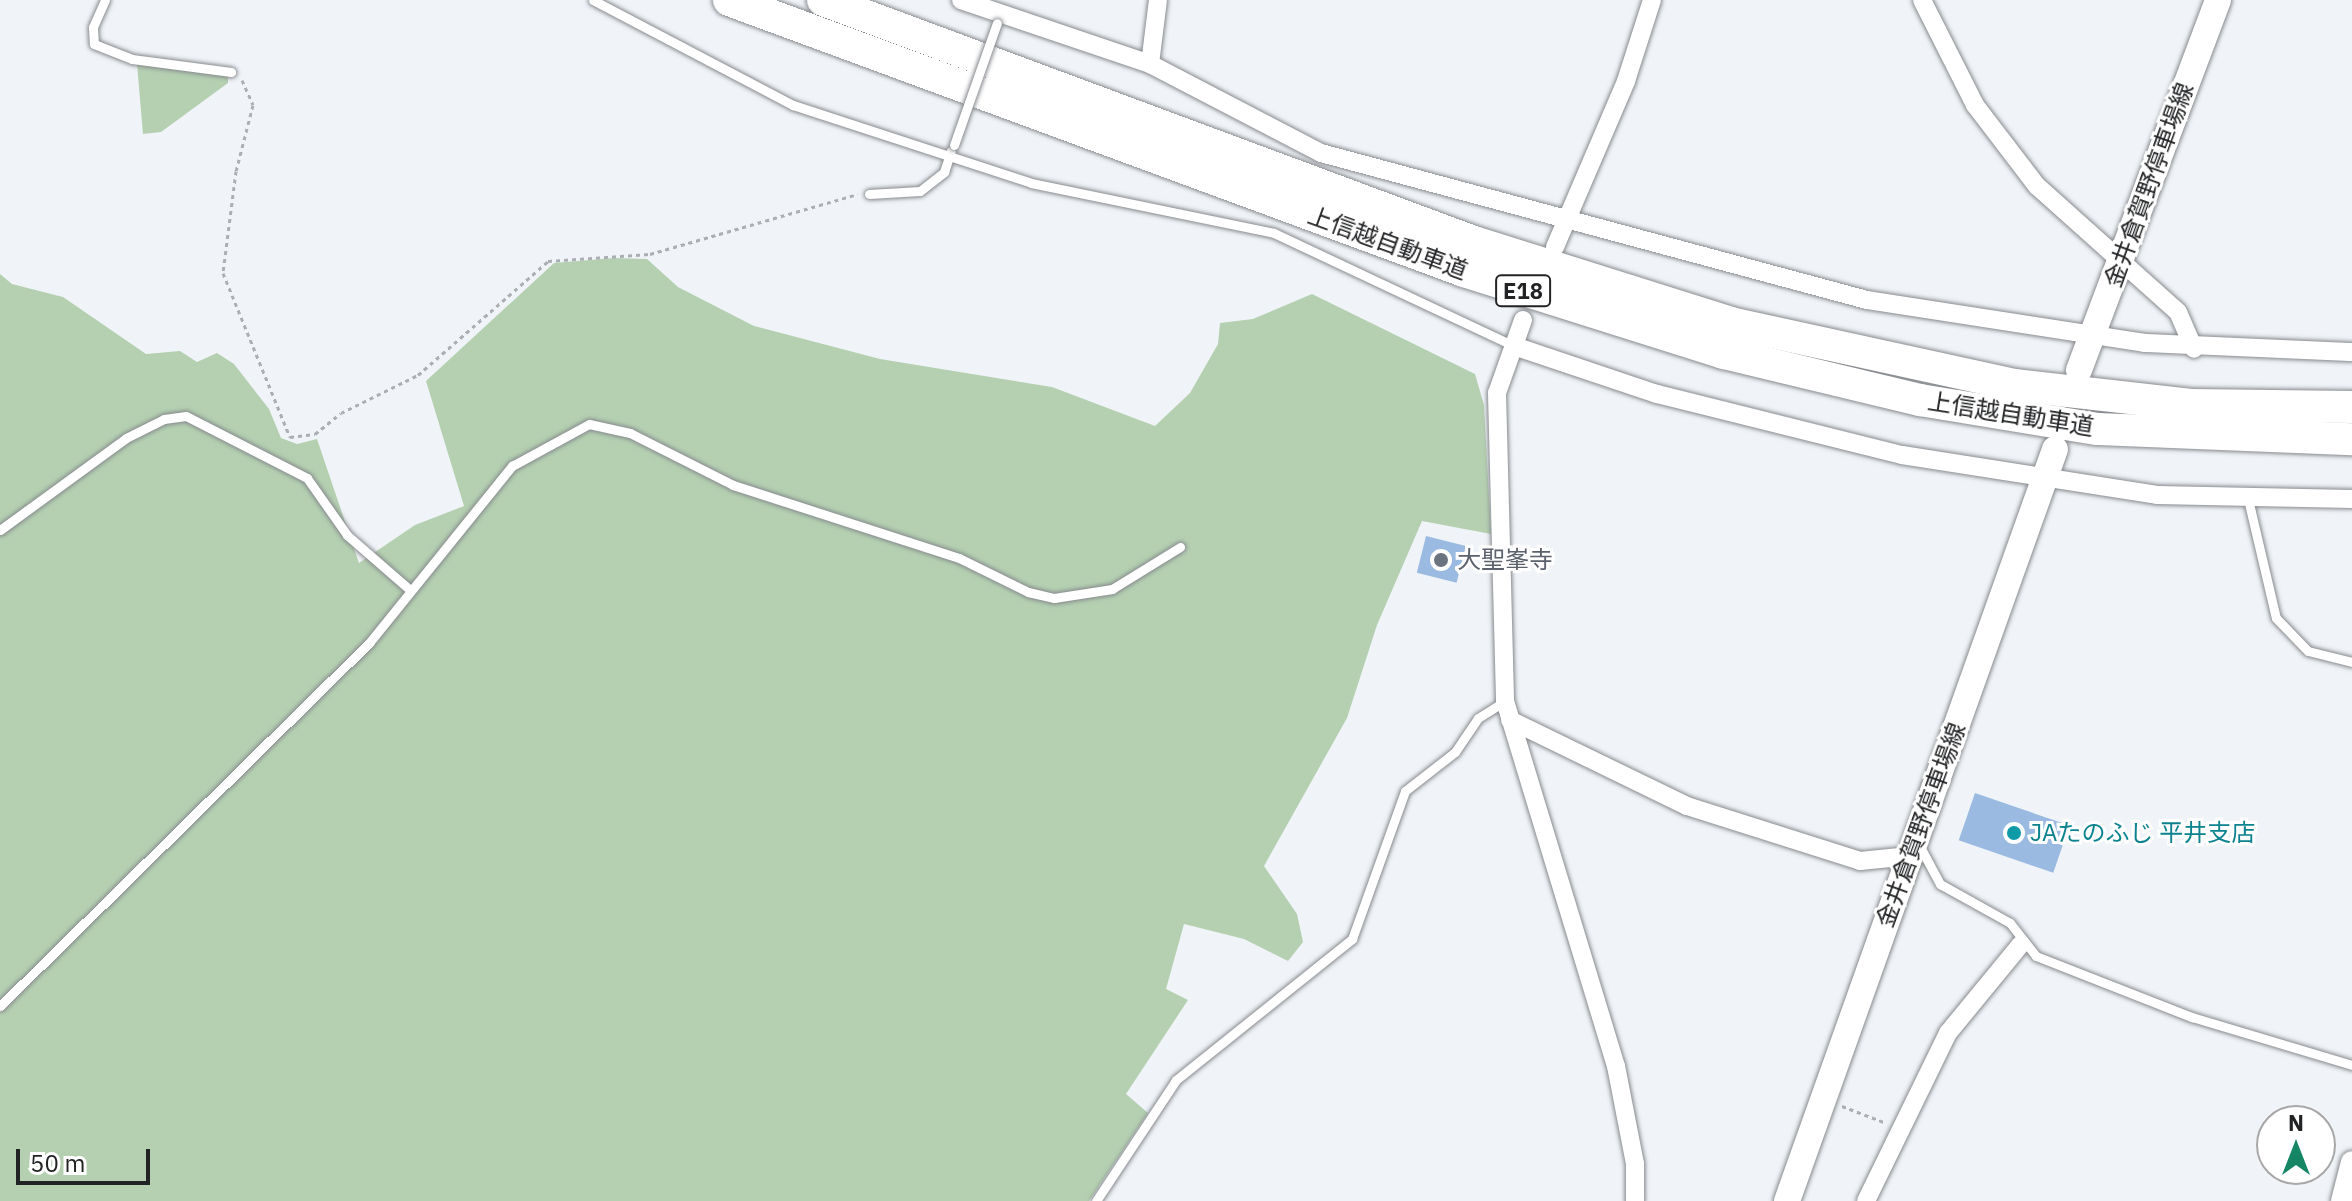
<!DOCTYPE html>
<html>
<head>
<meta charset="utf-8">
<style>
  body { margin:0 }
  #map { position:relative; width:2352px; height:1201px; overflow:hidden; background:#f0f4f8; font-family:"IBM Plex Sans","Noto Sans JP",sans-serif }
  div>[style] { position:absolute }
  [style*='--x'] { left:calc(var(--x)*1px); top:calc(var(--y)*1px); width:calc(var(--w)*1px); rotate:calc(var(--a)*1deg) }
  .green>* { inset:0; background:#b4d0b1 }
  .building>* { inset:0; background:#9abae2; transform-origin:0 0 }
  .path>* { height:3px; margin-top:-1.5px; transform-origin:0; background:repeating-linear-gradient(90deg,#abaeb2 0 4px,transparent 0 8px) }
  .roads { filter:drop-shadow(0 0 2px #878a8e) drop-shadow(0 0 2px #878a8e) }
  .service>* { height:9px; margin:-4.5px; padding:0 4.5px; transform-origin:4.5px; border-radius:4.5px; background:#fff }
  .minor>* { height:18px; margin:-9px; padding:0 9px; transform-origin:9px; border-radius:9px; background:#fff }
  .tertiary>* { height:22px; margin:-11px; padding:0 11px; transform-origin:11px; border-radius:11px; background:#fff }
  .secondary>* { height:26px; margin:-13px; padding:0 13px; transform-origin:13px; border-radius:13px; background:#fff }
  .motorway>* { height:32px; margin:-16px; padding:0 16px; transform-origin:16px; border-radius:16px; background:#fff }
  .bridges { filter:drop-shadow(0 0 2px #878a8e) drop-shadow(0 0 2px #878a8e) }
  .service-bridge>* { height:9px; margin:-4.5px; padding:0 4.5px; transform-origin:4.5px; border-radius:4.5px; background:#fff }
  .dots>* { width:22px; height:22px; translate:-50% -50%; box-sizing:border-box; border:4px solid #fff; border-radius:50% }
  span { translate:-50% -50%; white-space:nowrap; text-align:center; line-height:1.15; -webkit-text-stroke:6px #fff; paint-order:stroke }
  .shield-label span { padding:2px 6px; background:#fff; border:2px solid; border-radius:6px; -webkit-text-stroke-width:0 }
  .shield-label { font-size:22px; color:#222325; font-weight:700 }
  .street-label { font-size:24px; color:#222325 }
  .worship-label { font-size:24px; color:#5b616d }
  .left { translate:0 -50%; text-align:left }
  .culture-label { font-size:24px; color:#0d838f }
  .north { position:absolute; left:2256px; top:1105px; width:80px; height:80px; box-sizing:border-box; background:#fff; border:2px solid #a7a7a8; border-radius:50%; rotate:0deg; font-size:22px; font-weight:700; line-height:32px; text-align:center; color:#222325 }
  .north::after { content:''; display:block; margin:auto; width:28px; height:36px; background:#158563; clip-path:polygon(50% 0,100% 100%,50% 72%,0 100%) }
  .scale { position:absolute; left:16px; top:1149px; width:134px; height:36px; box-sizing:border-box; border:4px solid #222325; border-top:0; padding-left:10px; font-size:24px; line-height:28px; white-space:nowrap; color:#222325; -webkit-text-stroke:6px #fff; paint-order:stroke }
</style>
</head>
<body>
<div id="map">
  <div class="green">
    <i style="clip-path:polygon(137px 64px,228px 76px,228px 83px,161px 132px,143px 134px)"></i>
    <i style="clip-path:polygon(614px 258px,647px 259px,678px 287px,754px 326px,880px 359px,1052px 387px,1155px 426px,1190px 393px,1218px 344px,1220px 323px,1253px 319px,1312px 294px,1475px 374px,1484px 405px,1491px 534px,1422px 521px,1377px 625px,1347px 718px,1264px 866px,1297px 914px,1303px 942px,1288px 961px,1244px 939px,1184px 924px,1166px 989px,1188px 1000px,1126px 1094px,1148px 1113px,1089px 1201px,0 1201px,0 274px,12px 284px,63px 297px,146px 354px,180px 351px,197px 362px,217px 353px,234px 364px,269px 409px,281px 438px,297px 444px,317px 439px,359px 563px,415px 525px,464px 506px,426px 381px,554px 263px)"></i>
  </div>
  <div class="building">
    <i style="left:1426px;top:536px;width:41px;height:38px;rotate:14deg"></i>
    <i style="left:1975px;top:793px;width:100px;height:50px;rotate:19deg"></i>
  </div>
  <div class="path">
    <i style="--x:242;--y:80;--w:27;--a:66"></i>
    <i style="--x:253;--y:105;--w:68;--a:104.4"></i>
    <i style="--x:236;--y:171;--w:103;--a:97.3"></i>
    <i style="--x:223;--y:273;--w:177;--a:67.8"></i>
    <i style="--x:290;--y:437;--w:25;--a:-7"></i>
    <i style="--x:315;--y:434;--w:33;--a:-39"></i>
    <i style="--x:341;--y:413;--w:86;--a:-26.3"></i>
    <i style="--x:418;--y:375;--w:173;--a:-41.2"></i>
    <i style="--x:548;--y:261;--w:102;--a:-3.9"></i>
    <i style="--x:650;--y:254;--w:216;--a:-16.1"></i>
    <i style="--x:1842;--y:1106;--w:45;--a:20.9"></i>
  </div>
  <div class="roads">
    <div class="service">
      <i style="--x:105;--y:0;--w:30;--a:114"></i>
      <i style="--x:93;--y:27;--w:17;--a:87"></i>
      <i style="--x:94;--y:44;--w:41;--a:21.5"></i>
      <i style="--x:132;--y:59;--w:100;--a:7.5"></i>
      <i style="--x:593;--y:0;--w:226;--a:27.7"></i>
      <i style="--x:793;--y:105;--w:250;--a:18.1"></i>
      <i style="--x:1031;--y:183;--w:248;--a:11.6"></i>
      <i style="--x:1274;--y:233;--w:265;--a:25.2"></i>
      <i style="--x:869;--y:194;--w:51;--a:-3.4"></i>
      <i style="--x:920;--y:191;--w:31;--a:-38"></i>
      <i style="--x:944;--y:172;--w:22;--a:-72"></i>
      <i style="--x:2248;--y:499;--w:122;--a:76.8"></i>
      <i style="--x:2276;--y:618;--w:46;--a:45.9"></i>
      <i style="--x:2308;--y:651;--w:45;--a:14"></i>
      <i style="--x:0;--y:530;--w:156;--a:-36.1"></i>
      <i style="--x:126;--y:438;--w:42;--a:-26.6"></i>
      <i style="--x:164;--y:419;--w:22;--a:-8"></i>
      <i style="--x:186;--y:416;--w:136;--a:27.1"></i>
      <i style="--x:307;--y:478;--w:70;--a:54.9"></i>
      <i style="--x:347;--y:535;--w:84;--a:41.1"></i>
      <i style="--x:1918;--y:843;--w:47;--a:61.8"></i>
      <i style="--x:1940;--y:884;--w:80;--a:29.1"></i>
      <i style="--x:2010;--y:923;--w:42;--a:51.8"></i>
      <i style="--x:2036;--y:956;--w:168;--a:21.4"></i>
      <i style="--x:2192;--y:1017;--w:167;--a:16.7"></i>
      <i style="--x:0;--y:1006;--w:518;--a:-44.53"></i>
      <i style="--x:369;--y:643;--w:228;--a:-51.1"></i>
      <i style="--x:512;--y:466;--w:88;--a:-28.6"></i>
      <i style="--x:589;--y:424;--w:42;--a:12.4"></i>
      <i style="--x:630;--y:433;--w:115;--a:26.8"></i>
      <i style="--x:733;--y:485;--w:237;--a:17.9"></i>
      <i style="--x:959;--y:558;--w:77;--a:26.2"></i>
      <i style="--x:1028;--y:592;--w:27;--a:13"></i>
      <i style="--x:1054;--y:598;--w:59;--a:-8.8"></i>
      <i style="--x:1112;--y:589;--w:80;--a:-31.7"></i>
      <i style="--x:1096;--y:1201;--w:145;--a:-56.5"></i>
      <i style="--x:1176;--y:1080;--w:226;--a:-38.7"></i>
      <i style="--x:1352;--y:939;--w:157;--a:-70.3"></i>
      <i style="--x:1405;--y:791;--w:63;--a:-38"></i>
      <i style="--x:1455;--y:752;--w:41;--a:-55.9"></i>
      <i style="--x:1478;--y:718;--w:32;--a:-32"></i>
    </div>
    <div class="minor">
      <i style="--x:961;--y:0;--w:200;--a:18.7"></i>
      <i style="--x:1150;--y:64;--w:193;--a:27.5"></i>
      <i style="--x:1321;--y:153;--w:565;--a:15.07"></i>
      <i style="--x:1867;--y:300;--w:280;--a:8.8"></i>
      <i style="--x:2144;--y:343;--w:208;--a:2.5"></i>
      <i style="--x:1922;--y:0;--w:118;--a:63.2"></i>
      <i style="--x:1975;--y:105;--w:102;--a:52.6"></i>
      <i style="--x:2037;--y:186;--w:189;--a:41.8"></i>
      <i style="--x:2178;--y:312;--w:40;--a:66.6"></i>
      <i style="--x:1150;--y:64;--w:64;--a:-82.9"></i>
      <i style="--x:1555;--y:247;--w:181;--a:-66.8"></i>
      <i style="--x:1626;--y:81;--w:85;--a:-72.2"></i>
      <i style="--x:1523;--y:320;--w:77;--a:109.6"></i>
      <i style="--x:1497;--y:393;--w:308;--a:88.5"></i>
      <i style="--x:1505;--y:701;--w:382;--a:73.1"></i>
      <i style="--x:1616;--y:1066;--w:100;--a:79"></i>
      <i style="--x:1635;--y:1164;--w:37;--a:90"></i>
      <i style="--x:1514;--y:346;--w:151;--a:18.6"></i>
      <i style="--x:1657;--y:394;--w:252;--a:14"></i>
      <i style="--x:1902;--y:455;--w:258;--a:8.9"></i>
      <i style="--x:2157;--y:495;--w:195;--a:1.2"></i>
      <i style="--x:1510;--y:720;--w:197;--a:25.9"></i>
      <i style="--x:1687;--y:806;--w:182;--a:17.6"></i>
      <i style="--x:1860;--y:861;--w:50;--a:-5.7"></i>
      <i style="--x:1866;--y:1201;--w:187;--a:-64"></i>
      <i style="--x:1948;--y:1033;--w:115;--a:-50.6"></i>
    </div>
    <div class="tertiary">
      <i style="--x:2342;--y:1201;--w:40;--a:-75.6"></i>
    </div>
    <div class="secondary">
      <i style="--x:2079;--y:370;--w:395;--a:-69.4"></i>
      <i style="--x:1787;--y:1201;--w:798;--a:-70.38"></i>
    </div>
    <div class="motorway">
      <i style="--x:729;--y:0;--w:783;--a:20.24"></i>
      <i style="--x:1464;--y:271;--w:273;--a:17.5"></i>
      <i style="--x:1724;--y:353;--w:202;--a:13.5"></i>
      <i style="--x:1920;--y:400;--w:180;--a:9.3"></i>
      <i style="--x:2098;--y:429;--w:254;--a:2.3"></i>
      <i style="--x:823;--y:0;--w:691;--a:20.4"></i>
      <i style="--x:1471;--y:241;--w:277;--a:17.5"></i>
      <i style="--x:1735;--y:324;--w:286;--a:12.3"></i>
      <i style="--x:2014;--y:385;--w:178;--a:6.4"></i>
      <i style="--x:2191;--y:405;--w:161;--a:0.7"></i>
    </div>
  </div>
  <div class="bridges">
    <div class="service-bridge">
      <i style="--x:954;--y:145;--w:129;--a:-70.6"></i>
    </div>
  </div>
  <div class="dots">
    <i style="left:1441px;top:560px;background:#6b7280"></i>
    <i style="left:2014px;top:833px;background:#0f9aa8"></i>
  </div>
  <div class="shield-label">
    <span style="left:1523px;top:291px">E18</span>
  </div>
  <div class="street-label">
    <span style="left:2149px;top:185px;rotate:-70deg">金井倉賀野停車場線</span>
    <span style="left:1388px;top:243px;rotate:20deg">上信越自動車道</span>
    <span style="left:2011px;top:414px;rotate:9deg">上信越自動車道</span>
    <span style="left:1921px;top:825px;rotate:-70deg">金井倉賀野停車場線</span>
  </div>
  <div class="worship-label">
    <span class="left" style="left:1457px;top:560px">大聖峯寺</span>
  </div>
  <div class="culture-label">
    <span class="left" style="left:2030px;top:833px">JAたのふじ 平井支店</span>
  </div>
  <div class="north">N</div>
  <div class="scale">50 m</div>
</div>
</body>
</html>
